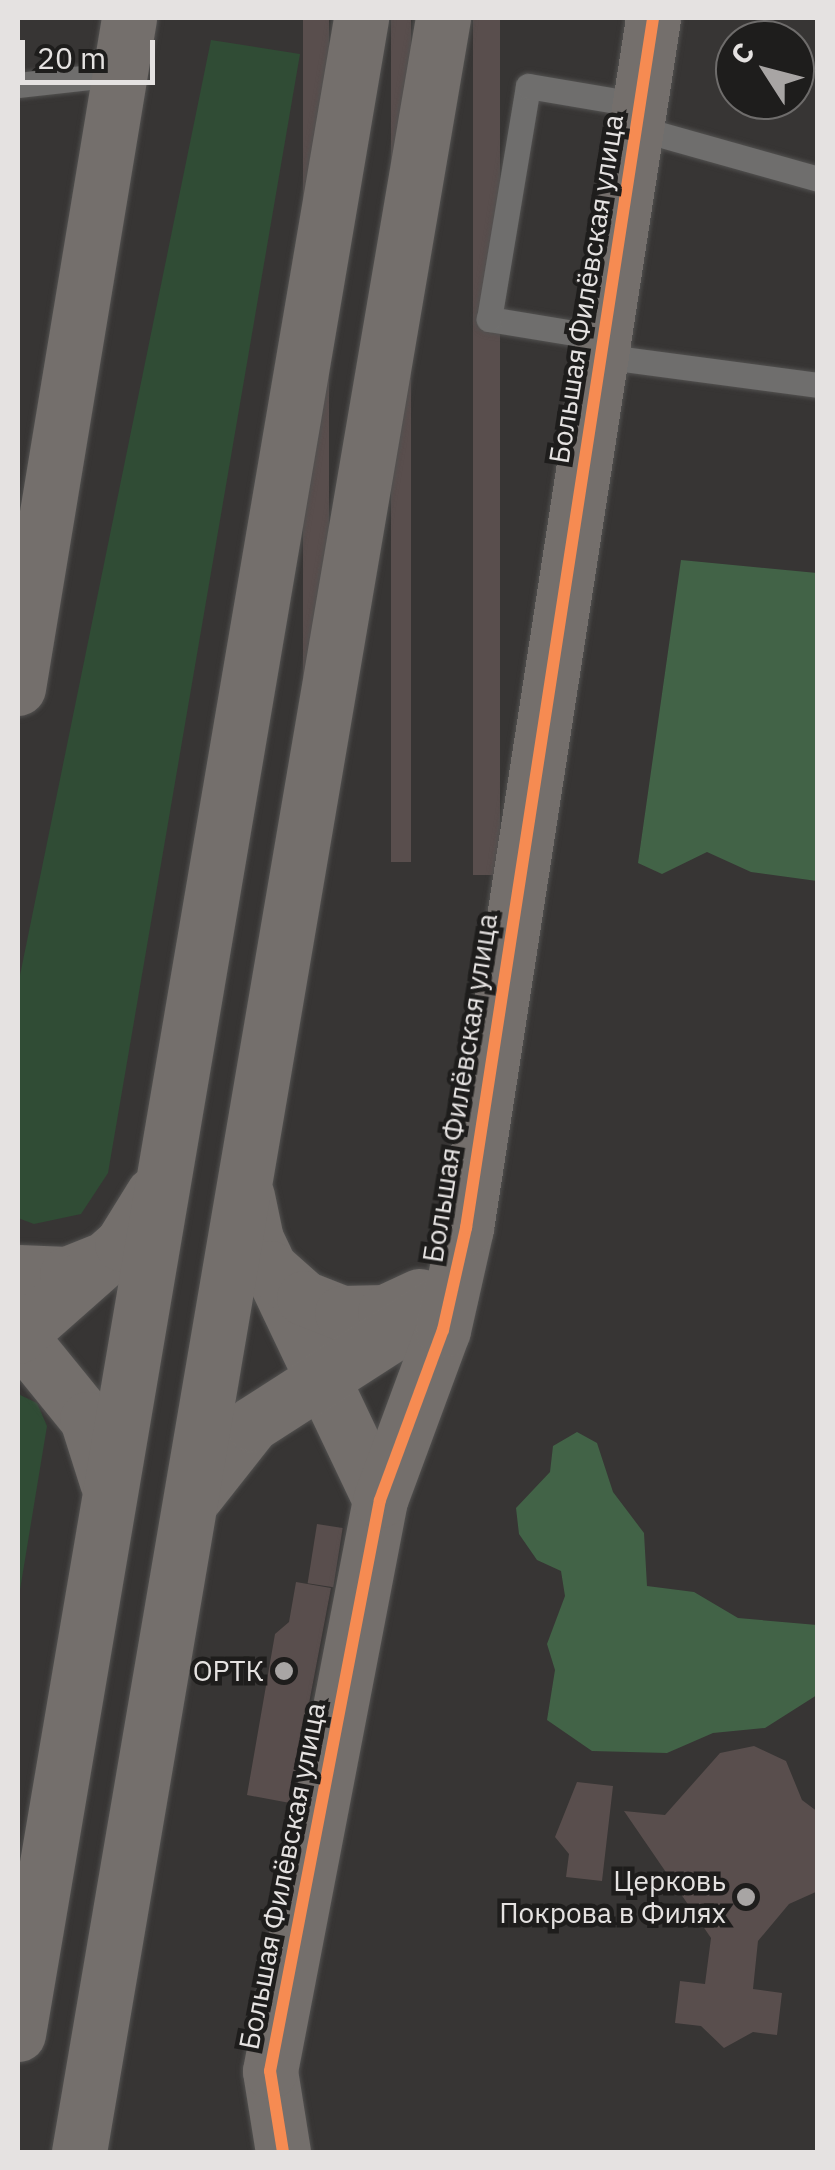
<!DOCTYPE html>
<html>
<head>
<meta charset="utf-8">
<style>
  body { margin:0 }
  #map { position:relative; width:835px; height:2170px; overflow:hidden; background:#373534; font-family:"IBM Plex Sans",sans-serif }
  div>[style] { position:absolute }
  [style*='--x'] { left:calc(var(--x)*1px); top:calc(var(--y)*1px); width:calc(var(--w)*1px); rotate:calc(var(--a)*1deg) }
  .green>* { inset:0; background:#304c35 }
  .forest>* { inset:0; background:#426347 }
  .building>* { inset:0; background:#594e4d; transform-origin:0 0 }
  .roads { filter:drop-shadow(0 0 2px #525150) drop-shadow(0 0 2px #525150) }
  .lane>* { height:25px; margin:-12.5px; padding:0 12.5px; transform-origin:12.5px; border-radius:12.5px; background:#6f6e6d }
  .secondary>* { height:55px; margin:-27.5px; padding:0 27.5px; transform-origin:27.5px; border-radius:27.5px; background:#746f6c }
  .cycleway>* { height:12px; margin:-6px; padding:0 6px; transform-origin:6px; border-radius:6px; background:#f68b52 }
  .dots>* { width:28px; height:28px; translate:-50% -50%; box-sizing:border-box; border:5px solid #1e1d1c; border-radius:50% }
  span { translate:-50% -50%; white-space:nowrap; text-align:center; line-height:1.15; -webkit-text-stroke:9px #1e1d1c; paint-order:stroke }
  .street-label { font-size:28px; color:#e5e2e1 }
  .poi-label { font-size:28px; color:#e5e2e1 }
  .right { translate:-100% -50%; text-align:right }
  .frame { position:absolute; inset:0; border:20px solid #e5e2e1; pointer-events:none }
  .north { position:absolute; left:715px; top:20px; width:100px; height:100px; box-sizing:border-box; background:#1e1d1c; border:2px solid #6e6c6b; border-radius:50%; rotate:306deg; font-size:28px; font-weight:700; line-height:40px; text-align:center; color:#e5e2e1 }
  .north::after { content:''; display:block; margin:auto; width:35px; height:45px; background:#a8a5a4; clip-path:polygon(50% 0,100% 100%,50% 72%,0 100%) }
  .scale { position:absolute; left:20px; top:40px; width:135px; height:45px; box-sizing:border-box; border:5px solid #e5e2e1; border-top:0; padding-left:12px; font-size:30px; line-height:35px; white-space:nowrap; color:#e5e2e1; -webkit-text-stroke:8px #1e1d1c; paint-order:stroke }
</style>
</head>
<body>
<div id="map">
  <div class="green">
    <i style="clip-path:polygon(211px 40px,300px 54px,108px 1173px,81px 1214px,34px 1224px,18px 1218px,18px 985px)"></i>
    <i style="clip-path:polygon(18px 1394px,37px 1403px,47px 1426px,18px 1602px)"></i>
  </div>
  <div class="forest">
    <i style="clip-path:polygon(681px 560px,817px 573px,817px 881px,751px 872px,707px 852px,662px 874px,638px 863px)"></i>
    <i style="clip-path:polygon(577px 1432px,597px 1443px,613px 1492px,644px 1533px,647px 1586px,694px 1592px,738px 1618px,817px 1625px,817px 1695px,765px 1728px,713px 1733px,667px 1753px,592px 1751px,547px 1720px,555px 1670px,547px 1644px,565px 1596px,561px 1571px,537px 1560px,519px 1534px,516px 1508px,550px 1472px,553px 1446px)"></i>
  </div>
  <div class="building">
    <i style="left:303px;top:18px;width:26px;height:830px"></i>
    <i style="left:391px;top:18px;width:20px;height:844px"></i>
    <i style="left:473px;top:18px;width:27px;height:857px"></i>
    <i style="left:317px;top:1524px;width:26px;height:60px;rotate:9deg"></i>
    <i style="clip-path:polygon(296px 1582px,331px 1588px,290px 1803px,247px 1795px,275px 1634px,289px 1622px)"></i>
    <i style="clip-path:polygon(754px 1746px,786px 1761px,802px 1800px,818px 1812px,818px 1891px,789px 1904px,758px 1941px,753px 1989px,782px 1993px,777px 2035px,753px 2032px,724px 2048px,701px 2026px,675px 2023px,680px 1981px,705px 1984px,711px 1938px,624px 1811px,665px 1815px,720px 1753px)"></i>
    <i style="clip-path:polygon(577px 1782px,613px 1786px,602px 1881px,566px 1877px,569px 1854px,555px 1837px)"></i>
  </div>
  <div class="roads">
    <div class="lane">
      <i style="--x:18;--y:85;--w:72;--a:-6.3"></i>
      <i style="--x:637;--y:128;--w:188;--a:15.7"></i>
      <i style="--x:604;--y:338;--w:117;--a:-170.6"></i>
      <i style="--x:489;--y:319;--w:236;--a:-80.5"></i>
      <i style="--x:528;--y:86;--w:114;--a:9.6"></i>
      <i style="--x:601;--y:356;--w:219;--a:7.6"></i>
    </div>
    <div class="secondary">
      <i style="--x:18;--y:688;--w:679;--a:-80.59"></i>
      <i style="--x:247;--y:1196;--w:44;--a:78.2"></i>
      <i style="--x:256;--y:1239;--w:289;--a:64.6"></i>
      <i style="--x:270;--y:1268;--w:45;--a:41.4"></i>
      <i style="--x:304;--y:1298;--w:41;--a:21.5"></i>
      <i style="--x:342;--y:1313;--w:43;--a:-1.3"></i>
      <i style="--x:385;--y:1312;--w:38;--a:-25"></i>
      <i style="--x:18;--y:1272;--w:49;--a:2.3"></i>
      <i style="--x:67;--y:1274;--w:35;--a:-22"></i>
      <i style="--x:18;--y:1334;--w:109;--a:50.9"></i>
      <i style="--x:87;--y:1419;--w:66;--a:72.4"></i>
      <i style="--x:18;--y:1336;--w:139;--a:-41.5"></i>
      <i style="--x:122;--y:1244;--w:59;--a:-58.2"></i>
      <i style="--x:196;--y:1495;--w:90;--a:-51.7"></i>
      <i style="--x:252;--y:1424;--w:235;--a:-32.7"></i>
      <i style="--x:18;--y:2034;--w:2045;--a:-80.34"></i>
      <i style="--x:79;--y:2152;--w:2165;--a:-80.32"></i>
      <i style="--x:283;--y:2152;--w:82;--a:-99.1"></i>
      <i style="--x:270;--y:2071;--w:581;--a:-79.1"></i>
      <i style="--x:380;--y:1500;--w:181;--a:-69.7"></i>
      <i style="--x:443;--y:1330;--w:105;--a:-77.3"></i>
      <i style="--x:466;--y:1228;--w:1224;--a:-81.21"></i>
    </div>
  </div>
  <div class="cycleway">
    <i style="--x:283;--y:2152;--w:82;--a:-99.1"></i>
    <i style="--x:270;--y:2071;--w:581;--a:-79.1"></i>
    <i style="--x:380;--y:1500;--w:181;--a:-69.7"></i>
    <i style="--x:443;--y:1330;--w:105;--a:-77.3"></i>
    <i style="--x:466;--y:1228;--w:1224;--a:-81.21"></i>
  </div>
  <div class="dots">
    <i style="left:284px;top:1671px;background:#a8a5a4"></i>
    <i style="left:746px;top:1897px;background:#a8a5a4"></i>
  </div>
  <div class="street-label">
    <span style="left:586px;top:289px;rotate:-81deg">Большая Филёвская улица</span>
    <span style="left:460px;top:1088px;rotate:-81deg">Большая Филёвская улица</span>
    <span style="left:282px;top:1876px;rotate:-79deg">Большая Филёвская улица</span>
  </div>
  <div class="poi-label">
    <span class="right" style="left:264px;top:1671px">ОРТК</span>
    <span class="right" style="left:726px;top:1897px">Церковь<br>Покрова в Филях</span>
  </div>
  <div class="frame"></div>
  <div class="north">С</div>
  <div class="scale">20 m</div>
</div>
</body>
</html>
